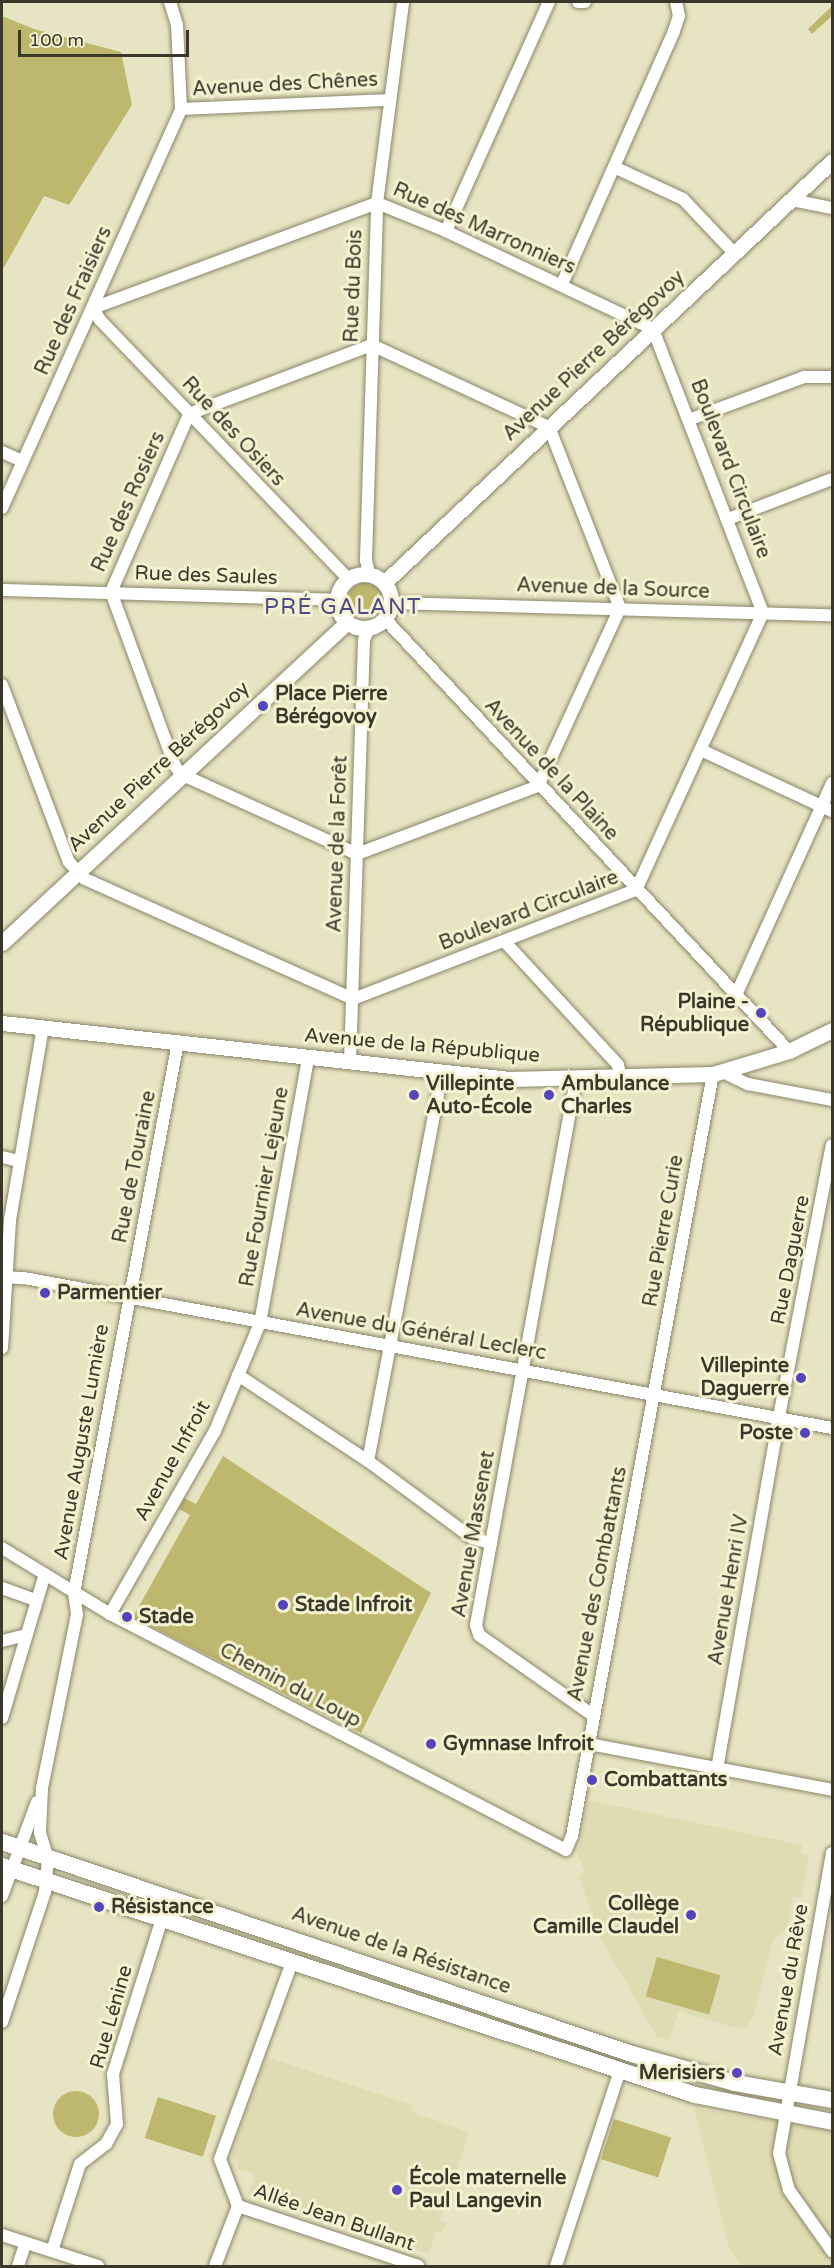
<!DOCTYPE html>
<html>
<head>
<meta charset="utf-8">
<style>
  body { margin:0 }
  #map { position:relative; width:834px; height:2268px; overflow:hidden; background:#e7e4c3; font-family:"Varela Round",sans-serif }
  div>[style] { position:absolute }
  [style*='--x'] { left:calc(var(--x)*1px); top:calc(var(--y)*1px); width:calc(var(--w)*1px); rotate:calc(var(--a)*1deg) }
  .built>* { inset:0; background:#dfdcb3 }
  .green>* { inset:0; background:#beb76e; transform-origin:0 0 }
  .round { border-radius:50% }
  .roads { filter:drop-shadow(0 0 2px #898668) drop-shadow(0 0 2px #898668) }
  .minor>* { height:12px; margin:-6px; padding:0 6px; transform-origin:6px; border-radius:6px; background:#fff }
  .tertiary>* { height:15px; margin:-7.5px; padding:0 7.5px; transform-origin:7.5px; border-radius:7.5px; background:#fff }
  .tertiary>.ring { margin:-7.5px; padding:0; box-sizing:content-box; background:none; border:15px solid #fff; border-radius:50% }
  .secondary>* { height:16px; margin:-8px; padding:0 8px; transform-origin:8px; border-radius:8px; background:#fff }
  .dots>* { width:16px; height:16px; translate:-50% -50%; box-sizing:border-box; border:3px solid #f4f2d0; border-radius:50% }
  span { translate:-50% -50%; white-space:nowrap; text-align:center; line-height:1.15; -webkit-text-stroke:6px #f4f2d0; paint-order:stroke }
  .street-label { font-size:20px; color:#39382b }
  .poi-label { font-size:20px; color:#39382b; font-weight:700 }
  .left { translate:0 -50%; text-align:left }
  .right { translate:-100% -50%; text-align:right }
  .quarter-label { font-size:22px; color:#4d4a88; letter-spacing:1.5px }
  .frame { position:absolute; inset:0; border:3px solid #39382b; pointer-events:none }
  .scale { position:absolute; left:18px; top:30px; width:171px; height:27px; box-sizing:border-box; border:3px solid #39382b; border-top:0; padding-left:8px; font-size:18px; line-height:21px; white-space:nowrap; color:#39382b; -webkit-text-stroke:4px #f4f2d0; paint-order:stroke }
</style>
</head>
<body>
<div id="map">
  <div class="built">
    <i style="clip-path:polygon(588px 1800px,802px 1845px,801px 1854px,809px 1856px,801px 1898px,793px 1897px,788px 1926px,773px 1940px,754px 2016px,746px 2027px,735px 2028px,679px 2011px,669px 2040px,657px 2037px,600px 1937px,579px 1876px,585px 1871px,578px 1856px)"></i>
    <i style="clip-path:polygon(266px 2057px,413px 2105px,411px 2112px,469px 2132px,440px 2221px,446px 2223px,442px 2233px,436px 2231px,429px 2254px,248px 2195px,255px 2174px,237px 2169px,239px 2160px,231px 2157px)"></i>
    <i style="clip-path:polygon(694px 2108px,832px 2131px,832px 2266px,741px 2266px,729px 2249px)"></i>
  </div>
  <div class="green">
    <i style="clip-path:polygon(832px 6px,832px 16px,812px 34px,808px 29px)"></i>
    <i style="clip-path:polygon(2px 16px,34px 29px,121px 52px,132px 105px,69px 205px,44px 196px,2px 271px)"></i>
    <i class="round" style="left:348px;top:583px;width:34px;height:34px"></i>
    <i style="clip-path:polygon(223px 1456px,431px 1593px,361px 1733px,133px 1617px,190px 1515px,179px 1509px,184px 1498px,196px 1504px)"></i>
    <i style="left:657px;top:1957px;width:66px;height:41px;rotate:16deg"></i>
    <i class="round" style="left:53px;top:2091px;width:46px;height:46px"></i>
    <i style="left:158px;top:2097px;width:61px;height:43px;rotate:18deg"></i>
    <i style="left:614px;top:2119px;width:60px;height:42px;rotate:18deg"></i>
  </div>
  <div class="roads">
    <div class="minor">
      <i style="--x:578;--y:2;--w:7;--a:0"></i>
      <i style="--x:181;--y:109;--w:209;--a:-2.5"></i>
      <i style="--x:614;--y:167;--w:76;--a:24.9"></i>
      <i style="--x:683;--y:199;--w:74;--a:46.6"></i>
      <i style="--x:792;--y:200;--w:41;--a:11.3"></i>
      <i style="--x:446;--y:231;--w:251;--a:-65.8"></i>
      <i style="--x:562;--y:284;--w:277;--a:-66.1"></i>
      <i style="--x:674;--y:31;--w:16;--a:-72"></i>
      <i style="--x:679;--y:16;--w:14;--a:-102"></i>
      <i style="--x:372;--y:345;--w:195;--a:24.9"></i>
      <i style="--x:549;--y:427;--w:194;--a:68.6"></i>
      <i style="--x:620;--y:608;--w:196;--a:114.7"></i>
      <i style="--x:538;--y:786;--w:193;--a:159.4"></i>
      <i style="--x:357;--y:854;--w:193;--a:-155.6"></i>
      <i style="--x:181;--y:774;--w:10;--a:-127"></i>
      <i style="--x:175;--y:766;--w:185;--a:-110.2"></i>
      <i style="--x:111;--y:592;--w:194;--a:-66.3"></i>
      <i style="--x:189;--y:414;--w:196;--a:-20.7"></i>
      <i style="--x:691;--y:419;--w:121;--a:-20.4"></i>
      <i style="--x:804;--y:377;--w:28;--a:0"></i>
      <i style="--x:2;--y:452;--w:22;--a:24"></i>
      <i style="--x:2;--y:508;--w:437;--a:-65.8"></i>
      <i style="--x:181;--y:109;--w:84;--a:-92.7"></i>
      <i style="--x:177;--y:25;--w:24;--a:-107"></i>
      <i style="--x:728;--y:519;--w:111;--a:-21"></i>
      <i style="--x:369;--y:574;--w:14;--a:-102"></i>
      <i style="--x:366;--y:560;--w:357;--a:-88.2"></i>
      <i style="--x:377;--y:203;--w:203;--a:-82.6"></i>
      <i style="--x:2;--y:590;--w:335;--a:1.7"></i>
      <i style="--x:392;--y:603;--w:440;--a:1.6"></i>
      <i style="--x:385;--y:619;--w:591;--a:46.92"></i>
      <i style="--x:2;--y:685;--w:189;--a:69.3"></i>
      <i style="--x:69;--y:862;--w:23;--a:47"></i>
      <i style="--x:85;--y:879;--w:294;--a:24.1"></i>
      <i style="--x:353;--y:999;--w:303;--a:-21.1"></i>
      <i style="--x:636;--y:890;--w:305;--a:-65.4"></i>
      <i style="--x:763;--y:613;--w:305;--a:-111.2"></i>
      <i style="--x:653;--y:329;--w:229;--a:-154.7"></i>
      <i style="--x:446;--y:231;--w:74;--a:-157.9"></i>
      <i style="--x:377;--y:203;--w:303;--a:159.7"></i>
      <i style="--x:93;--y:308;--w:14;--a:60"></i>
      <i style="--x:100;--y:320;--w:359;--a:46.2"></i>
      <i style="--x:701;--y:750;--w:145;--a:25"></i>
      <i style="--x:505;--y:942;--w:167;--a:47.4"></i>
      <i style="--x:618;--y:1065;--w:12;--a:76"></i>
      <i style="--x:736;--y:995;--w:233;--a:-65.6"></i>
      <i style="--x:350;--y:1062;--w:422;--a:-88.1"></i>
      <i style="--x:364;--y:640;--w:13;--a:-67"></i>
      <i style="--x:723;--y:1072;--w:28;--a:26"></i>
      <i style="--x:748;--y:1084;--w:86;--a:10.8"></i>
      <i style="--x:576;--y:1079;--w:555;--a:100.38"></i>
      <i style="--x:476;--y:1625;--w:10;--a:73"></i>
      <i style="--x:479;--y:1635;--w:141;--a:35.2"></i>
      <i style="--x:2;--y:1157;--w:18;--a:13"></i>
      <i style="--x:2;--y:1277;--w:22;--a:3"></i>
      <i style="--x:24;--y:1278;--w:822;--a:10.52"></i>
      <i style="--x:2;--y:1348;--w:128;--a:-86.4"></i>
      <i style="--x:10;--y:1220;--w:196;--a:-80.3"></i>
      <i style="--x:238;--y:1375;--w:156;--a:33.5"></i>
      <i style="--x:368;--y:1461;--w:129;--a:36.5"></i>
      <i style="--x:472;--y:1538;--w:20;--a:15"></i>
      <i style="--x:368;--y:1461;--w:396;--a:-79.2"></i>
      <i style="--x:2;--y:1548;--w:127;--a:31.4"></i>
      <i style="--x:110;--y:1614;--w:513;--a:27.36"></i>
      <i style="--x:566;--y:1850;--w:15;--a:-67"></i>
      <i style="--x:572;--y:1836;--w:775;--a:-79.52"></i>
      <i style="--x:2;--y:1588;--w:35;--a:20"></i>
      <i style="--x:110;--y:1614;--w:211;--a:-60.2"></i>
      <i style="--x:215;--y:1431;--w:117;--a:-67.4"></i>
      <i style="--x:260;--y:1323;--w:269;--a:-79.7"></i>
      <i style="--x:2;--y:1641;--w:25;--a:-14"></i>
      <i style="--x:2;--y:1718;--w:150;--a:-73.4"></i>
      <i style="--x:589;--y:1744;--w:247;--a:10.7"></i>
      <i style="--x:717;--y:1769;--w:347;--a:-80"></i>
      <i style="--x:777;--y:1427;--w:287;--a:-79"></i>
      <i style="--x:832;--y:1853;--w:305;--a:100"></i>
      <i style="--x:779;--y:2153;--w:38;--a:75"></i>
      <i style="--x:789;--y:2190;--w:75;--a:54.8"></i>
      <i style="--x:2;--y:1896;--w:100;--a:-69.6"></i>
      <i style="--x:2;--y:2022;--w:137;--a:-71.7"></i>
      <i style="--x:45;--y:1892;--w:33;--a:-85"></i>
      <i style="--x:48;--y:1859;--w:28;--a:-107"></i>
      <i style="--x:40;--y:1832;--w:44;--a:-87.4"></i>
      <i style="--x:42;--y:1788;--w:177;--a:-78.6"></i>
      <i style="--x:77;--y:1614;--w:21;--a:-98"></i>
      <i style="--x:74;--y:1593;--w:561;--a:-79.31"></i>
      <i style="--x:238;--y:2206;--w:190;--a:18.4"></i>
      <i style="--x:2;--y:2235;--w:101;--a:17.9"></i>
      <i style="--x:52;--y:2251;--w:91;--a:-72.2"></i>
      <i style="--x:80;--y:2164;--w:33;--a:-38"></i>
      <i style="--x:106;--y:2144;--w:23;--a:-61"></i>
      <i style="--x:117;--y:2124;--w:50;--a:-94.6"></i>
      <i style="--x:113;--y:2074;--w:163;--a:-72.5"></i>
      <i style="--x:18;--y:2266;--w:23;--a:-72"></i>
      <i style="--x:215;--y:2266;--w:64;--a:-69"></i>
      <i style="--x:238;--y:2206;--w:50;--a:-111"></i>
      <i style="--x:220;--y:2159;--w:210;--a:-69.9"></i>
      <i style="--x:556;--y:2266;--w:206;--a:-71.9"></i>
    </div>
    <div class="tertiary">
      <i class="ring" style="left:337px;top:574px;width:39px;height:39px"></i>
      <i style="--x:385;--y:582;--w:614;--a:-43.28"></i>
      <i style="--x:2;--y:943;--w:471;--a:-42.9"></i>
      <i style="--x:2;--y:1023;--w:510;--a:6.3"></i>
      <i style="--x:509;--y:1079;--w:204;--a:-1.4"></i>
      <i style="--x:713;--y:1074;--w:79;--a:-16.8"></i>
      <i style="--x:789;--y:1051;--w:48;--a:-26"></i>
    </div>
    <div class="secondary">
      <i style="--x:2;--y:1842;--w:665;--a:18.6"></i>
      <i style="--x:632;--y:2054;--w:107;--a:15.7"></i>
      <i style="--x:735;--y:2083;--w:98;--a:9.9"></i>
      <i style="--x:2;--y:1866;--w:730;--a:18.29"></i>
      <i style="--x:695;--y:2095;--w:140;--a:11.1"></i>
    </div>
  </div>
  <div class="dots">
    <i style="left:263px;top:706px;background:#5545bd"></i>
    <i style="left:761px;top:1013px;background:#5545bd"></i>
    <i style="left:414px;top:1095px;background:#5545bd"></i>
    <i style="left:549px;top:1095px;background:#5545bd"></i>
    <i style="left:45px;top:1293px;background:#5545bd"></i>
    <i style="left:801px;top:1378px;background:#5545bd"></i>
    <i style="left:805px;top:1433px;background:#5545bd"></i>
    <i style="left:283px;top:1605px;background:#5545bd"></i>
    <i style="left:127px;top:1617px;background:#5545bd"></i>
    <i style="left:431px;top:1744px;background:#5545bd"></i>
    <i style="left:592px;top:1780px;background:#5545bd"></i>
    <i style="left:99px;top:1907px;background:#5545bd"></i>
    <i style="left:691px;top:1915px;background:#5545bd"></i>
    <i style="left:737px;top:2073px;background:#5545bd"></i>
    <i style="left:397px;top:2190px;background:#5545bd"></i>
  </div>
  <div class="street-label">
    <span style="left:285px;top:85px;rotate:-3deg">Avenue des Chênes</span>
    <span style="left:484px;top:229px;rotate:24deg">Rue des Marronniers</span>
    <span style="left:354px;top:286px;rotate:-88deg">Rue du Bois</span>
    <span style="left:74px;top:301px;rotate:-66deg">Rue des Fraisiers</span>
    <span style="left:594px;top:356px;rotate:-43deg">Avenue Pierre Bérégovoy</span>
    <span style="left:233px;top:432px;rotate:47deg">Rue des Osiers</span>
    <span style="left:730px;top:469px;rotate:69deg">Boulevard Circulaire</span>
    <span style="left:129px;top:502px;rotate:-66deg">Rue des Rosiers</span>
    <span style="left:206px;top:576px;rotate:2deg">Rue des Saules</span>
    <span style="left:613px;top:589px;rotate:2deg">Avenue de la Source</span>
    <span style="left:159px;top:767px;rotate:-43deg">Avenue Pierre Bérégovoy</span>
    <span style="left:551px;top:770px;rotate:47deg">Avenue de la Plaine</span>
    <span style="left:338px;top:844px;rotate:-88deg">Avenue de la Forêt</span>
    <span style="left:529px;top:911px;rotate:-21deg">Boulevard Circulaire</span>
    <span style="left:422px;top:1046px;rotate:5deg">Avenue de la République</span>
    <span style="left:135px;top:1167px;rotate:-79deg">Rue de Touraine</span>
    <span style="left:265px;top:1187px;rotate:-80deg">Rue Fournier Lejeune</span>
    <span style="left:664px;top:1231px;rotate:-80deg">Rue Pierre Curie</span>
    <span style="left:791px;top:1260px;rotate:-79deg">Rue Daguerre</span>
    <span style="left:421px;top:1332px;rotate:10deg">Avenue du Général Leclerc</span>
    <span style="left:82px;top:1442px;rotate:-80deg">Avenue Auguste Lumière</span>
    <span style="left:173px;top:1461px;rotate:-61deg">Avenue Infroit</span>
    <span style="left:474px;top:1534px;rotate:-80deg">Avenue Massenet</span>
    <span style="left:598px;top:1584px;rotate:-79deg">Avenue des Combattants</span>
    <span style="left:729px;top:1590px;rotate:-80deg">Avenue Henri IV</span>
    <span style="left:290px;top:1686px;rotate:28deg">Chemin du Loup</span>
    <span style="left:401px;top:1951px;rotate:19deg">Avenue de la Résistance</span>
    <span style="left:789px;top:1980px;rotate:-80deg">Avenue du Rêve</span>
    <span style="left:112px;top:2017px;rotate:-74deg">Rue Lénine</span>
    <span style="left:334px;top:2218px;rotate:19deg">Allée Jean Bullant</span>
  </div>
  <div class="poi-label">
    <span class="left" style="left:275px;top:706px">Place Pierre<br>Bérégovoy</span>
    <span class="right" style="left:749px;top:1014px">Plaine -<br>République</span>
    <span class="left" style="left:426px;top:1096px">Villepinte<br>Auto-École</span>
    <span class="left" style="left:561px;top:1096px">Ambulance<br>Charles</span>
    <span class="left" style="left:57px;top:1293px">Parmentier</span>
    <span class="right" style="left:789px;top:1378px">Villepinte<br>Daguerre</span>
    <span class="right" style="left:793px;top:1433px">Poste</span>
    <span class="left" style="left:295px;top:1605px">Stade Infroit</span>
    <span class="left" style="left:139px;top:1617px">Stade</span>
    <span class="left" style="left:443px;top:1744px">Gymnase Infroit</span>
    <span class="left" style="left:604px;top:1780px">Combattants</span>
    <span class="right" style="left:679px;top:1916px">Collège<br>Camille Claudel</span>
    <span class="left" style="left:111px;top:1907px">Résistance</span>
    <span class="right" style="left:725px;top:2073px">Merisiers</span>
    <span class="left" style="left:409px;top:2190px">École maternelle<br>Paul Langevin</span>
  </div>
  <div class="quarter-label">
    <span style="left:343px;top:608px">PRÉ GALANT</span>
  </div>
  <div class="frame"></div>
  <div class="scale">100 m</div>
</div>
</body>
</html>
